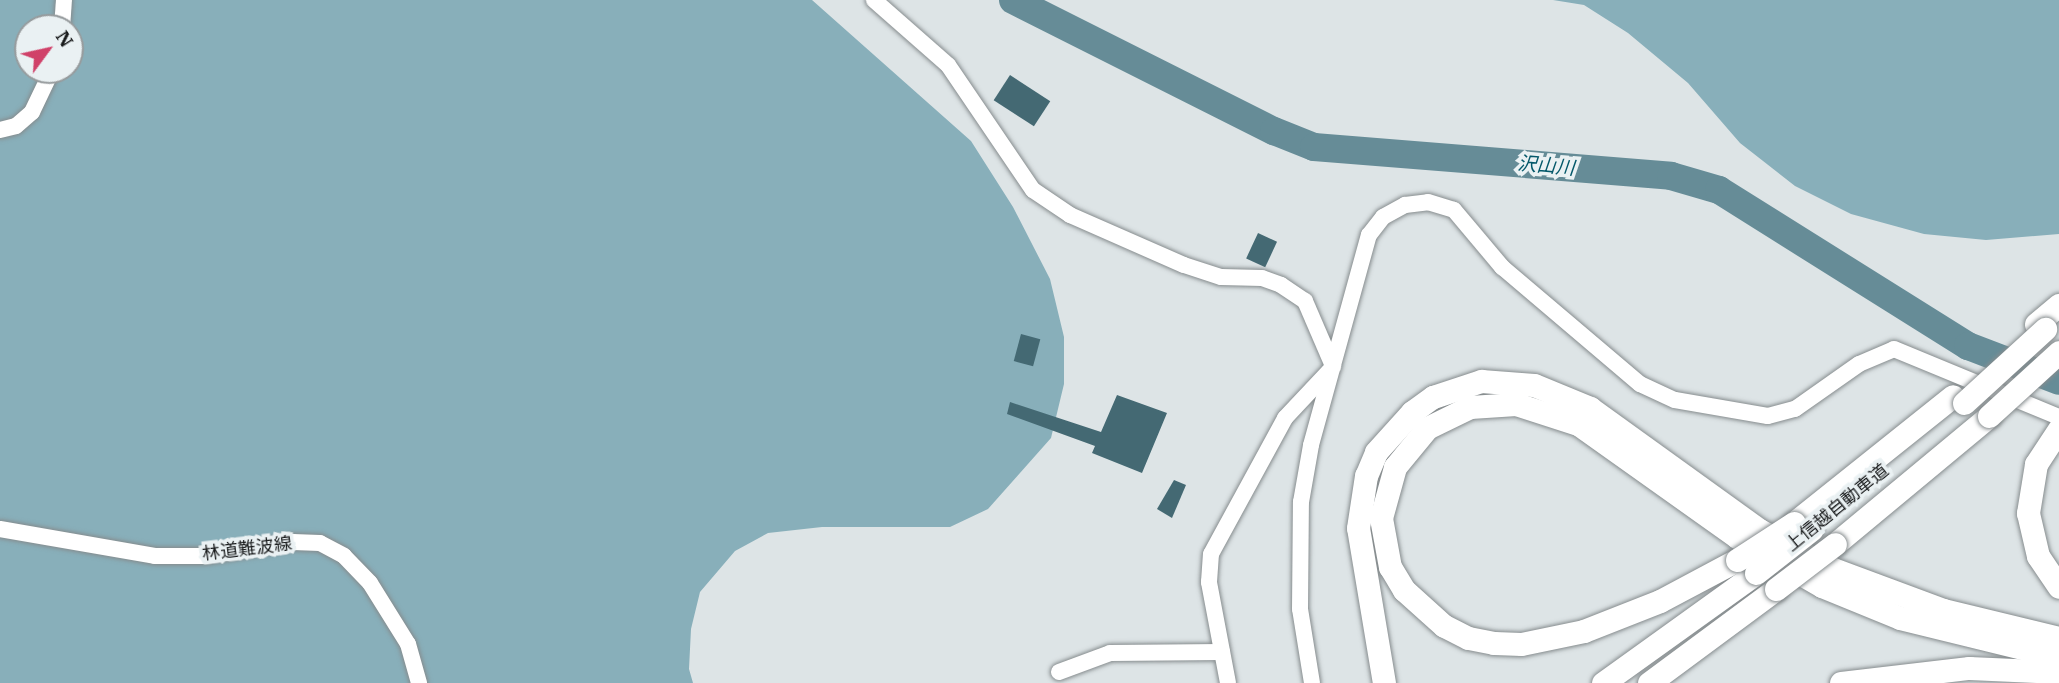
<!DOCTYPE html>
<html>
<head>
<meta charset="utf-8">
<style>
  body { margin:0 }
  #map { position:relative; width:2059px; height:683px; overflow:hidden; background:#dde4e6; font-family:"IBM Plex Serif","Noto Sans JP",serif }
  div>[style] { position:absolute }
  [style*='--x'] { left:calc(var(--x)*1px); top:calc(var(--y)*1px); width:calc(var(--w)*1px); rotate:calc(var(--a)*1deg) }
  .forest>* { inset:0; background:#88afba }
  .river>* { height:28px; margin:-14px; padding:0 14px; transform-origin:14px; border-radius:14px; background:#668c97 }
  .building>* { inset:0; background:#446973; transform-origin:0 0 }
  .roads { filter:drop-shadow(0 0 2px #868c8e) drop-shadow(0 0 2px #868c8e) }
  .minor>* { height:16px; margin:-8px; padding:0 8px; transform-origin:8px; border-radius:8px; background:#fff }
  .highway>* { height:23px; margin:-11.5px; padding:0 11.5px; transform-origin:11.5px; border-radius:11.5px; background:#fff }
  .bridges { filter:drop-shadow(0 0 2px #868c8e) drop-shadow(0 0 2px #868c8e) }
  .highway-bridge>* { height:23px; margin:-11.5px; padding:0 11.5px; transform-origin:11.5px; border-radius:11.5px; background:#fff }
  span { translate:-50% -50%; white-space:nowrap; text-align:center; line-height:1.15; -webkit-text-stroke:7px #eaf1f3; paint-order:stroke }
  .street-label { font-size:18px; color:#191b1c }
  .water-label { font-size:19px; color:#04586a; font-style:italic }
  .north { position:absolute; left:14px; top:14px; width:70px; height:70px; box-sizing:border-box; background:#eaf1f3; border:2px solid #969b9d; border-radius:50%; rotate:57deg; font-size:19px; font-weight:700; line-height:28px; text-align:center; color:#191b1c }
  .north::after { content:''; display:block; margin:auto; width:24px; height:32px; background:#d04169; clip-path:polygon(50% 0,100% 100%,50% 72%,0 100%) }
</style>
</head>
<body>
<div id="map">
  <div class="forest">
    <i style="clip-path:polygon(evenodd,0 0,812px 0,971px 141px,1013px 207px,1050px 279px,1064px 337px,1064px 384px,1051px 438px,988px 509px,950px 527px,822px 527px,768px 533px,735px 551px,700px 592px,691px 629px,689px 669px,693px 683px,0 683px,0 0,28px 28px,70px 28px,70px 70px,28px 70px,28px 28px)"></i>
    <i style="clip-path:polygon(1553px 0,2059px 0,2059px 234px,1986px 240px,1924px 234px,1851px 214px,1795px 186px,1740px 143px,1688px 83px,1628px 33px,1584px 5px)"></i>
  </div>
  <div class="river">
    <i style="--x:1013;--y:0;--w:292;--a:26.7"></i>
    <i style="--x:1274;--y:131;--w:43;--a:21.8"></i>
    <i style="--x:1314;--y:147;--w:358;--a:4.6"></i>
    <i style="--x:1671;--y:176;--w:50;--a:16.3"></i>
    <i style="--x:1719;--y:190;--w:294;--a:32.1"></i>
    <i style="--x:1968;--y:346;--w:97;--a:21"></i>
  </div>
  <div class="building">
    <i style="left:1010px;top:75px;width:48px;height:30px;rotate:33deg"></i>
    <i style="left:1258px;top:233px;width:21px;height:28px;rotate:25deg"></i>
    <i style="left:1021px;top:334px;width:20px;height:28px;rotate:15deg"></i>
    <i style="clip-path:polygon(1117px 395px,1167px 413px,1142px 473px,1092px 453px,1095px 446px,1007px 414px,1010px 402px,1101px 432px)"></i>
    <i style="clip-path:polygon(1174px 480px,1186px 485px,1172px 518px,1157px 509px)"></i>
  </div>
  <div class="roads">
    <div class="minor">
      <i style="--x:874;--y:0;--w:98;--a:41.3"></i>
      <i style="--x:948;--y:65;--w:151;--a:55.8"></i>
      <i style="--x:1033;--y:190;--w:45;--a:34"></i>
      <i style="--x:1070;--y:215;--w:124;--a:23.7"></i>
      <i style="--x:1184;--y:265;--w:39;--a:18"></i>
      <i style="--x:1221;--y:277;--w:41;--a:1.4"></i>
      <i style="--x:1262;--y:278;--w:20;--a:20"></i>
      <i style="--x:1281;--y:285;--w:29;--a:34"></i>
      <i style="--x:1305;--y:301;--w:71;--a:66.7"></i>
      <i style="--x:62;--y:28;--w:28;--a:-86"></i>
      <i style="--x:0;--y:130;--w:16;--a:-14"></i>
      <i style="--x:16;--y:126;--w:21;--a:-41"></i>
      <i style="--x:32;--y:112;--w:47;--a:-64.5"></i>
      <i style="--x:0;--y:529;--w:157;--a:9.9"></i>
      <i style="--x:155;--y:556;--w:50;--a:0"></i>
      <i style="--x:205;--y:556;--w:89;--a:-9"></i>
      <i style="--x:293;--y:542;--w:27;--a:2"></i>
      <i style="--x:320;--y:543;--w:27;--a:28"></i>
      <i style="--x:344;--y:556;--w:37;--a:46"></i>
      <i style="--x:370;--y:583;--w:72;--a:58.1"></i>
      <i style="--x:408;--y:644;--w:41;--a:74.2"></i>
      <i style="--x:1059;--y:672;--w:54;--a:-20.4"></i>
      <i style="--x:1110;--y:653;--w:112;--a:-0.5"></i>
      <i style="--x:1228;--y:683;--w:103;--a:-100.7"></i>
      <i style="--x:1209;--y:582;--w:28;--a:-86"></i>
      <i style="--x:1211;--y:554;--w:155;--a:-61.4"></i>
      <i style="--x:1285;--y:418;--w:66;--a:-46.8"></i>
      <i style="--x:1312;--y:683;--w:75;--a:-99.2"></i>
      <i style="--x:1300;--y:609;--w:107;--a:-89.5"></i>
      <i style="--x:1301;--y:502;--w:58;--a:-80"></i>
      <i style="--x:1311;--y:445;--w:218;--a:-74.6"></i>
      <i style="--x:1369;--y:235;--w:23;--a:-52"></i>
      <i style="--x:1383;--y:217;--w:25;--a:-29"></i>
      <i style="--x:1405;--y:205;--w:23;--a:-7"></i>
      <i style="--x:1428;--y:202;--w:27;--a:17"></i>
      <i style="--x:1454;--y:210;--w:75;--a:49.9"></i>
      <i style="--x:1502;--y:267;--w:181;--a:40.3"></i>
      <i style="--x:1640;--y:384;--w:38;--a:25"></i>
      <i style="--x:1675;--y:400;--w:94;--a:9.8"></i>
      <i style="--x:1768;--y:416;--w:28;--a:-15"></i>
      <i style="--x:1795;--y:409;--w:78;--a:-35.1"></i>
      <i style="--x:1859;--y:364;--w:38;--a:-23"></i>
      <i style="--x:1894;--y:349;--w:178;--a:22.4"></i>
    </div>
    <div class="highway">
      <i style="--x:2036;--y:324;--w:30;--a:-40"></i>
      <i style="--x:2059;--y:429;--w:42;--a:123.3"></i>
      <i style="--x:2036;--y:464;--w:50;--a:99.3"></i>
      <i style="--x:2028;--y:513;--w:44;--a:76.9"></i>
      <i style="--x:2038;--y:556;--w:37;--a:56"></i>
      <i style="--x:1794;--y:523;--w:203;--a:-38.6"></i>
      <i style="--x:1835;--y:544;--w:200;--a:-39.7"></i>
      <i style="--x:1737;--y:560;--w:87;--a:152"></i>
      <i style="--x:1660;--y:601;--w:82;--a:158.5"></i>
      <i style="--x:1584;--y:631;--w:64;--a:168.3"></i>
      <i style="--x:1521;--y:644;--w:27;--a:-178"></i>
      <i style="--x:1494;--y:643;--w:26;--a:-169"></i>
      <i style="--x:1468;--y:638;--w:27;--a:-153"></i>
      <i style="--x:1444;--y:626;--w:54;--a:-138"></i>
      <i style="--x:1404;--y:590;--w:27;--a:-121"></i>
      <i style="--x:1390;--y:567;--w:50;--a:-100.4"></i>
      <i style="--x:1381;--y:518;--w:53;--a:-74.6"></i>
      <i style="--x:1395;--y:467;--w:50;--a:-50.6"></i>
      <i style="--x:1427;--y:428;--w:48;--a:-26"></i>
      <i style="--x:1470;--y:407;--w:46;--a:-3.7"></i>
      <i style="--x:1516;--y:404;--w:65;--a:17.9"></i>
      <i style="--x:1578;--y:424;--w:195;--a:35.4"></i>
      <i style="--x:1737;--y:537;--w:98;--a:30"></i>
      <i style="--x:1822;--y:586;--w:84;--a:22.3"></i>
      <i style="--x:1900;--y:618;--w:164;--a:13.8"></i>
      <i style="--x:1384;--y:683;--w:157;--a:-99.5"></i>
      <i style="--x:1358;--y:528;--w:53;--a:-81.3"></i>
      <i style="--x:1366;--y:476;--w:26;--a:-67"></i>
      <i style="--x:1376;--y:452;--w:54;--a:-48"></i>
      <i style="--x:1412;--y:412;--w:26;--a:-36"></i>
      <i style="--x:1433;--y:397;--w:51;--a:-18.4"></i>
      <i style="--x:1481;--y:381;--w:53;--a:4.3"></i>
      <i style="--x:1534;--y:385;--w:61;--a:22.3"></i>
      <i style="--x:1590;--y:408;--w:208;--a:35.8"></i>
      <i style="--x:1759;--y:530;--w:84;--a:27.8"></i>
      <i style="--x:1833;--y:569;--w:117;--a:20.4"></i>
      <i style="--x:1943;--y:610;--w:119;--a:13.6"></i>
      <i style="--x:1603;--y:683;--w:188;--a:-35.7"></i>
      <i style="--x:1649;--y:683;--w:158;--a:-36.5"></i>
      <i style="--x:1841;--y:683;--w:129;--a:-6.7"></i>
      <i style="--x:1969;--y:668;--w:90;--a:2.5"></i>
    </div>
  </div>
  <div class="bridges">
    <div class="highway-bridge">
      <i style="--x:1964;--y:403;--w:110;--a:-42.4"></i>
      <i style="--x:1989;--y:416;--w:95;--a:-42.4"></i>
      <i style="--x:1737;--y:560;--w:68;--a:-33"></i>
      <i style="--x:1756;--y:573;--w:71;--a:-38.2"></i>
      <i style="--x:1776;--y:589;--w:74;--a:-37.3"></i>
    </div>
  </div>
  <div class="street-label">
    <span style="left:1837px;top:508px;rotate:-39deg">上信越自動車道</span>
    <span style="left:247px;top:549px;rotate:-7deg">林道難波線</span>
  </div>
  <div class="water-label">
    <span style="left:1546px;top:166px;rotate:5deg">沢山川</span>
  </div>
  <div class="north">N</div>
</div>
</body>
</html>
